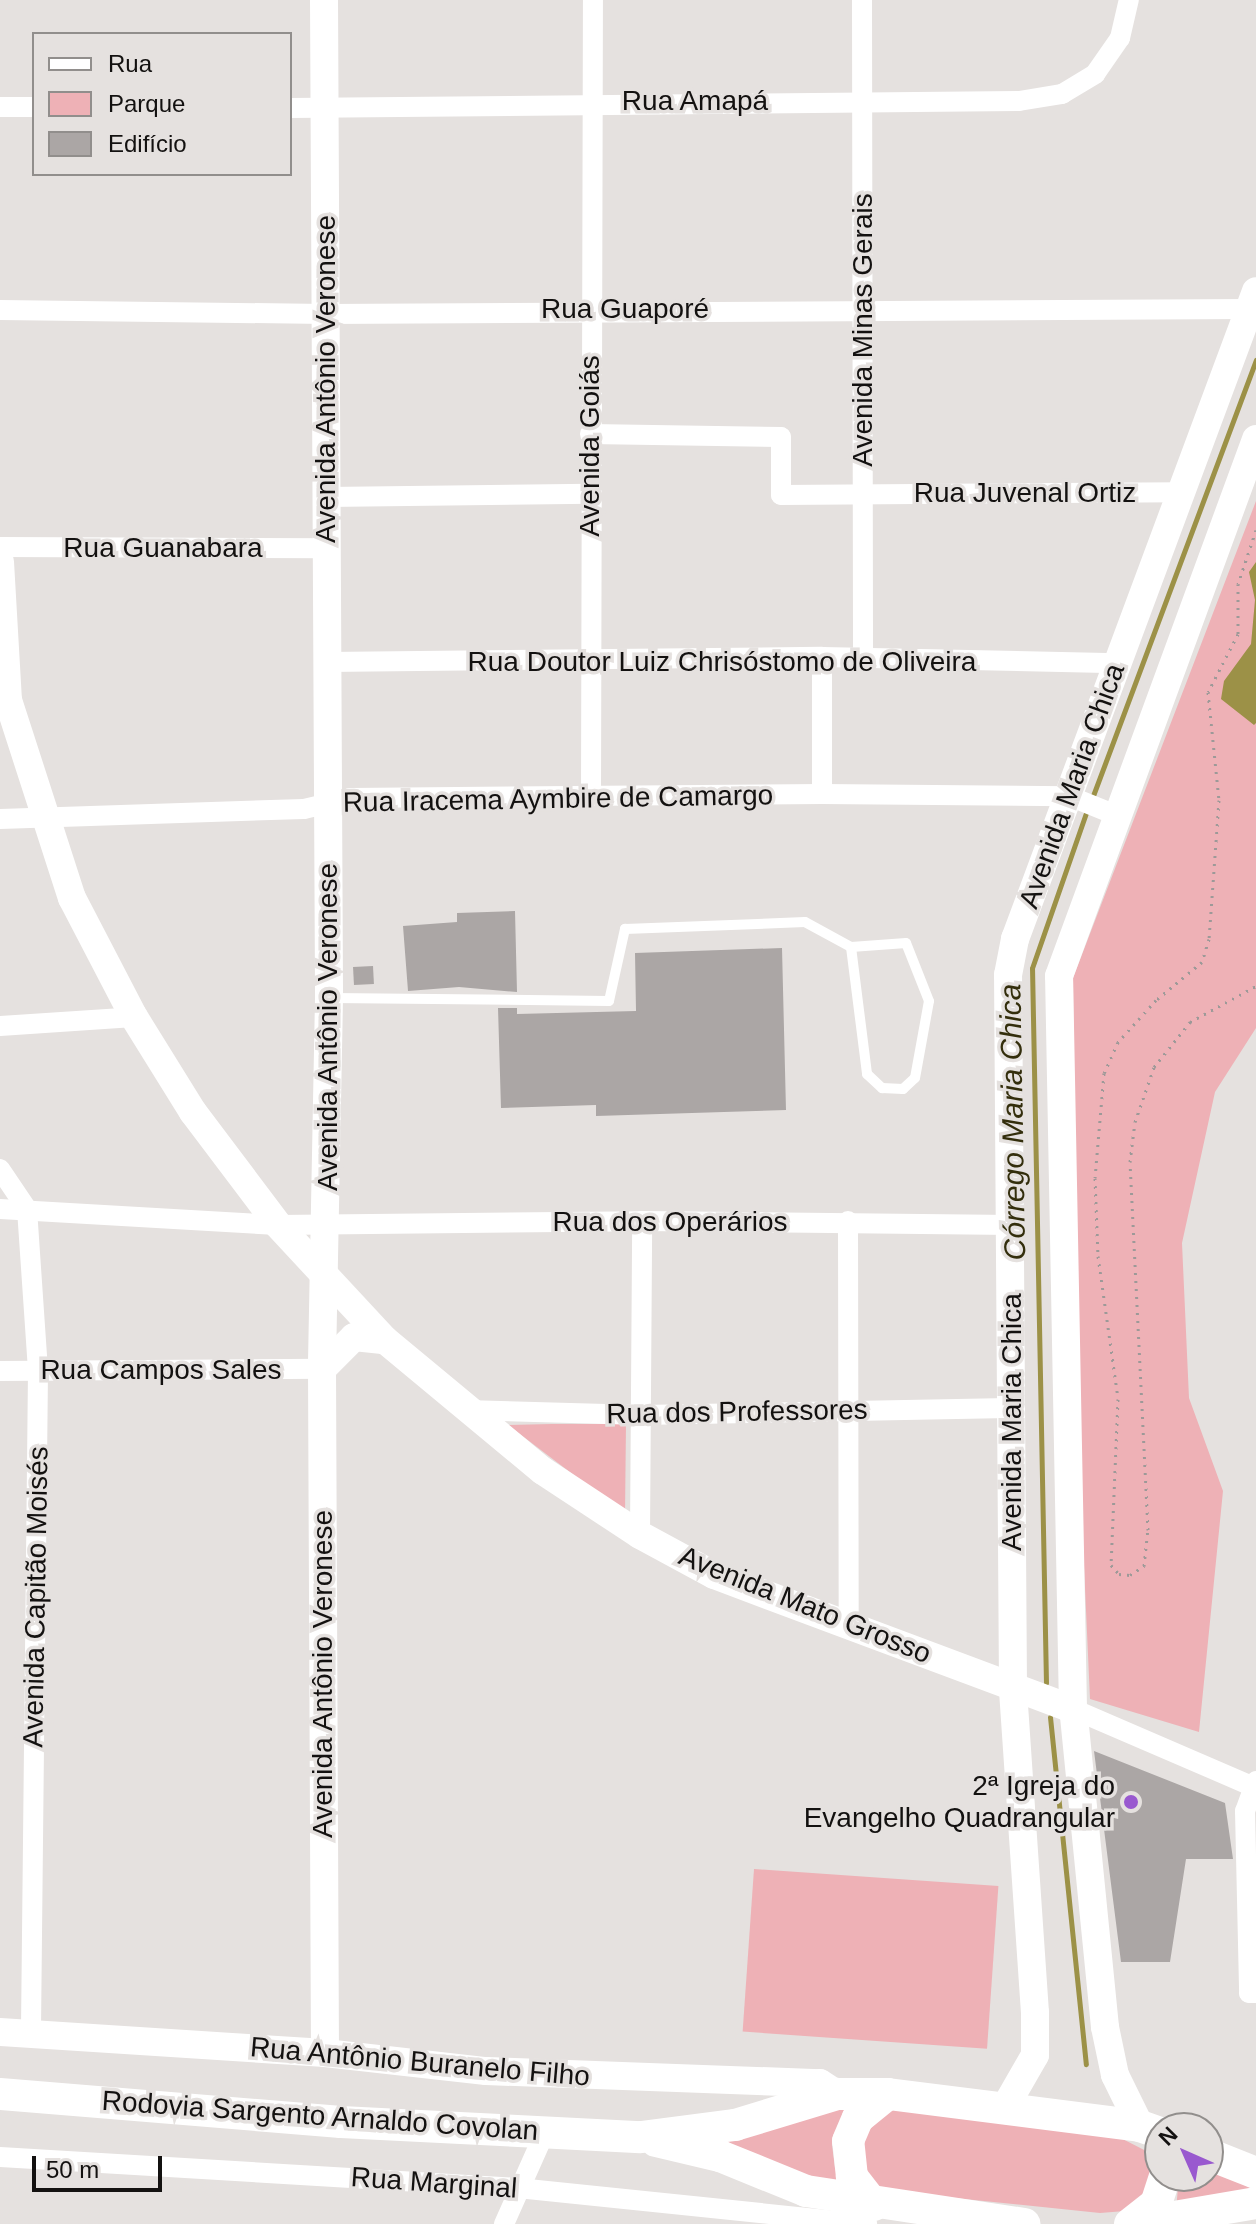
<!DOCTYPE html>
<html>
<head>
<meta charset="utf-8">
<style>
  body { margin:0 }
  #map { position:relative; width:1256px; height:2224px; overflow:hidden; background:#e5e1df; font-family:Arial,sans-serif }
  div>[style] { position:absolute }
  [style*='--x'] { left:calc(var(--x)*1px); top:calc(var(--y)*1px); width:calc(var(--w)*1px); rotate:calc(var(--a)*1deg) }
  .green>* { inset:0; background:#eeb1b6; transform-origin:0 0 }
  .water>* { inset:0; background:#9c9147 }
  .stream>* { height:5px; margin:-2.5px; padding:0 2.5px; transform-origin:2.5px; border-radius:2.5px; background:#9c9147 }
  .building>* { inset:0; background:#aba6a5; transform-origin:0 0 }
  .path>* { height:3px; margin-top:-1.5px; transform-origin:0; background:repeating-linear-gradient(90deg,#9d9998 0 2px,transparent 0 8px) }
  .lane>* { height:10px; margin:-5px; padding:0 5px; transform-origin:5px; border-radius:5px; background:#fff }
  .street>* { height:20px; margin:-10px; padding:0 10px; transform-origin:10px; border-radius:10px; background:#fff }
  .secondary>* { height:28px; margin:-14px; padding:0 14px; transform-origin:14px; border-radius:14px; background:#fff }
  .primary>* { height:32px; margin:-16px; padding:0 16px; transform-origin:16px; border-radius:16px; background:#fff }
  .dots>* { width:22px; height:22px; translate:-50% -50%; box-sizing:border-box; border:4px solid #e5e1df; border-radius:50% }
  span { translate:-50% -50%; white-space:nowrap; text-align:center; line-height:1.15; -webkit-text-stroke:7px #e5e1df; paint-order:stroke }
  .street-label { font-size:28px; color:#131110 }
  .poi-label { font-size:28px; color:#131110 }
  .right { translate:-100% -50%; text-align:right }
  .water-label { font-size:30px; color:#332e0c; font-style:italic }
  .legend { position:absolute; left:32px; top:32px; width:260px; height:144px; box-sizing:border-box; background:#e5e1df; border:2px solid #918e8c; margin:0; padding:10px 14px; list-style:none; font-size:24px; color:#131110 }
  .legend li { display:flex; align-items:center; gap:16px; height:40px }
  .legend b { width:40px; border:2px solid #918e8c }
  .north { position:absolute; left:1144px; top:2112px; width:80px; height:80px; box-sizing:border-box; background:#e5e1df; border:2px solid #918e8c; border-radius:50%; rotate:315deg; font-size:22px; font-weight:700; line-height:32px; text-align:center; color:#131110 }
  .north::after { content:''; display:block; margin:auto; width:28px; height:36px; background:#9959cf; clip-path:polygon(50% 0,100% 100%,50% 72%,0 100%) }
  .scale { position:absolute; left:32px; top:2156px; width:130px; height:36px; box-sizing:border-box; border:4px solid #131110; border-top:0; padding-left:10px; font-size:24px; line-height:28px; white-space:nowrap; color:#131110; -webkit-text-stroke:6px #e5e1df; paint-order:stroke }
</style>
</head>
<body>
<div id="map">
  <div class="green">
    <i style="clip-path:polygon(1256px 501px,1256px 1028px,1215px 1092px,1182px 1243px,1189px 1398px,1223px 1491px,1199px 1732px,1090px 1699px,1078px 1432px,1073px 978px)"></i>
    <i style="clip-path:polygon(626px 1424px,625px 1514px,508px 1425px,552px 1424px)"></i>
    <i style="left:754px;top:1869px;width:245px;height:163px;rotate:4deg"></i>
    <i style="clip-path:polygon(850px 2103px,832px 2145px,835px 2168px,846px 2189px,703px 2142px)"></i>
    <i style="clip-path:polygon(890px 2109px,1109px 2132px,1152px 2154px,1158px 2169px,1157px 2186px,1125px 2211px,1100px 2213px,886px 2191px,870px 2182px,859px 2140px)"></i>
    <i style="clip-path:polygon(1208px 2166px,1256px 2191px,1176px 2210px,1179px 2176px,1208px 2176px)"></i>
  </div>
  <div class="water">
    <i style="clip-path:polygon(1256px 562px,1256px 723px,1254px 725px,1221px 699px,1224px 681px,1251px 644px,1255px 600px,1249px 572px)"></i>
  </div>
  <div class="stream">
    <i style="--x:1091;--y:801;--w:471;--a:-69.5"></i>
    <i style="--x:1046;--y:1683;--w:715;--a:-91.12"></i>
    <i style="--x:1032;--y:968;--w:167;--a:-70.8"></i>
    <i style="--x:1050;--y:1717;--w:349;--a:84.1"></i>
  </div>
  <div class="building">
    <i style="clip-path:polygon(515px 911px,517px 992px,459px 987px,408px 991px,403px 926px,457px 922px,457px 913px)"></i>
    <i style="clip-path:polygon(782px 948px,786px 1110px,596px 1116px,596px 1105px,501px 1108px,498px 1008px,517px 1008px,517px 1014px,636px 1011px,635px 953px)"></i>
    <i style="left:373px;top:966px;width:18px;height:20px;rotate:87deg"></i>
    <i style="clip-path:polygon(1094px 1751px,1225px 1803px,1233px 1859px,1186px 1859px,1170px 1962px,1121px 1962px)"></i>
  </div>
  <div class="path">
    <i style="--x:1256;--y:530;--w:57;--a:108.4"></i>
    <i style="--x:1238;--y:584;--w:50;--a:90"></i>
    <i style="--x:1238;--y:634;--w:65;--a:117.3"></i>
    <i style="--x:1208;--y:692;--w:109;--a:84.2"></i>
    <i style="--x:1219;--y:800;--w:139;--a:94.1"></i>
    <i style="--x:1209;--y:939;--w:24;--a:107"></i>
    <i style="--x:1202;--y:962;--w:60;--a:140.4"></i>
    <i style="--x:1156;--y:1000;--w:57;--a:132.1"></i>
    <i style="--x:1118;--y:1042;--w:34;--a:114"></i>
    <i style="--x:1104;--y:1073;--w:105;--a:94.9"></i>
    <i style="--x:1095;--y:1178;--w:78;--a:87.8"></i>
    <i style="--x:1098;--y:1256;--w:144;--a:82"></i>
    <i style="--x:1118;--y:1399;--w:166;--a:92.4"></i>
    <i style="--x:1111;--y:1565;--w:12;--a:48"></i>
    <i style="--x:1119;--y:1574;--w:11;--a:5"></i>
    <i style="--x:1130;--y:1575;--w:17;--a:-33"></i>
    <i style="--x:1144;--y:1566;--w:36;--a:-84"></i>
    <i style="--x:1148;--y:1530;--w:368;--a:-92.8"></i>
    <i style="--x:1130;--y:1162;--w:40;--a:-82.9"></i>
    <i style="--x:1135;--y:1122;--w:58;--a:-70.9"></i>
    <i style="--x:1154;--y:1067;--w:58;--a:-51.3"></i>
    <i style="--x:1190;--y:1022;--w:75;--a:-28.6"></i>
  </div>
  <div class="lane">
    <i style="--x:331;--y:998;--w:278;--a:0.6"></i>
    <i style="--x:609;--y:1001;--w:74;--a:-77.5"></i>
    <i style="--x:625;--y:929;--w:180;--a:-2.2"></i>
    <i style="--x:805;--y:922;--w:52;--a:28.5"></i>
    <i style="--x:851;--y:947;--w:128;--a:82.8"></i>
    <i style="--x:867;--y:1074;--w:21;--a:43"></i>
    <i style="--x:882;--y:1088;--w:21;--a:3"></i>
    <i style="--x:903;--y:1089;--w:16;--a:-43"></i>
    <i style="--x:915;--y:1078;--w:78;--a:-79.7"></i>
    <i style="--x:929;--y:1001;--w:62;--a:-111.6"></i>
    <i style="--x:906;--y:943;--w:55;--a:175.8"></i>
  </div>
  <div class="street">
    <i style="--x:862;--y:0;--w:661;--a:89.91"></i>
    <i style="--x:0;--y:107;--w:34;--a:0"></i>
    <i style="--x:290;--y:108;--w:729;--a:-0.55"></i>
    <i style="--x:1019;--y:101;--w:44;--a:-9.2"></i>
    <i style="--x:1062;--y:94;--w:39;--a:-31"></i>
    <i style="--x:1095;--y:74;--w:44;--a:-55.2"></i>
    <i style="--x:1120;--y:38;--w:39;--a:-77"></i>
    <i style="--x:0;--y:310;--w:326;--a:0.7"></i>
    <i style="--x:326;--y:314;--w:923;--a:-0.31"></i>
    <i style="--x:590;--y:434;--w:191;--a:0.9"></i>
    <i style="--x:781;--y:437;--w:58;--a:90"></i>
    <i style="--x:781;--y:495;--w:400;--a:-0.4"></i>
    <i style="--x:327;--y:497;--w:264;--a:-0.7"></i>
    <i style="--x:0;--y:547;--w:327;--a:0.2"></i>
    <i style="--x:822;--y:657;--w:137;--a:90"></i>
    <i style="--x:327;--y:662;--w:495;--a:-0.6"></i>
    <i style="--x:822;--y:657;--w:296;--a:1.2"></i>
    <i style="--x:591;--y:795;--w:795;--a:-89.86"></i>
    <i style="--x:0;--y:819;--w:304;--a:-1.9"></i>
    <i style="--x:304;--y:809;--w:47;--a:-13.4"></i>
    <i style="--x:350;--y:798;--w:472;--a:-0.5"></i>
    <i style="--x:822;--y:794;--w:247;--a:0.5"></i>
    <i style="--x:1069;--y:796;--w:51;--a:22"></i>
    <i style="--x:0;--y:1026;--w:134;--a:-3.8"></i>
    <i style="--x:0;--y:1169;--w:48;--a:56"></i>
    <i style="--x:27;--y:1209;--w:162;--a:86.1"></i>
    <i style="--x:38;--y:1371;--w:662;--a:90.61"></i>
    <i style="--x:0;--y:1209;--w:278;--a:3.3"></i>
    <i style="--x:278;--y:1225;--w:364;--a:-0.6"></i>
    <i style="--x:642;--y:1221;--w:371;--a:0.6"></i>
    <i style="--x:848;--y:1221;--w:404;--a:89.9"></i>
    <i style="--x:0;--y:1371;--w:322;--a:-0.4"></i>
    <i style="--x:465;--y:1410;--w:177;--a:1.6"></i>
    <i style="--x:642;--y:1415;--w:367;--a:-1.1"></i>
    <i style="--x:640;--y:1535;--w:314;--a:-89.6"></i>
    <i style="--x:1073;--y:1709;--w:199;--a:23.3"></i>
    <i style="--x:1256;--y:1781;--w:32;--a:110"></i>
    <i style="--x:1245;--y:1811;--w:182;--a:88.7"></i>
    <i style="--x:1249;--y:1993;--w:7;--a:0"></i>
    <i style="--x:0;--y:2157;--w:519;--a:3.42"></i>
    <i style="--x:518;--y:2188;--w:351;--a:5.9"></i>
    <i style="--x:504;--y:2224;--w:101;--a:-66"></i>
  </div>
  <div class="secondary">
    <i style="--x:324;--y:0;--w:998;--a:89.71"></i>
    <i style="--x:329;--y:998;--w:371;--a:91.1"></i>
    <i style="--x:322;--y:1369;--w:684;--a:89.75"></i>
    <i style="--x:0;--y:562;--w:138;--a:86.7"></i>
    <i style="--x:8;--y:700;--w:208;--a:72.1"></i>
    <i style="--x:72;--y:898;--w:134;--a:62.5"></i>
    <i style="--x:134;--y:1017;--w:112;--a:58.2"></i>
    <i style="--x:193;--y:1112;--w:141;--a:53"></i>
    <i style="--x:278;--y:1225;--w:157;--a:47.1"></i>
    <i style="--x:385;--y:1340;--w:205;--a:39.7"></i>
    <i style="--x:543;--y:1471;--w:116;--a:33.4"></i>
    <i style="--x:640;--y:1535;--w:84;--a:28.4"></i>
    <i style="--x:714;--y:1575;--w:383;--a:20.5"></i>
    <i style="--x:322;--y:1369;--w:45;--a:-45"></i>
    <i style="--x:354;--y:1337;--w:31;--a:6"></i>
    <i style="--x:0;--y:2032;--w:326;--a:3.7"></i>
    <i style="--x:325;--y:2053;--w:162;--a:6.4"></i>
    <i style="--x:486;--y:2071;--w:334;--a:2.1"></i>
    <i style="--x:820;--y:2083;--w:20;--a:33"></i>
    <i style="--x:1004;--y:2109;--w:62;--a:-60.1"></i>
    <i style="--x:1035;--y:2055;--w:42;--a:-90"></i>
    <i style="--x:1035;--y:2013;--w:327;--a:-93.9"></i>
    <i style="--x:1013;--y:1687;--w:712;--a:-90.4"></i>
    <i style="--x:1008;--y:975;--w:37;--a:-79"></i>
    <i style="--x:1015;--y:939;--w:691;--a:-69.6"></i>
    <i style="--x:1140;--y:2126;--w:57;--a:-116.1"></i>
    <i style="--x:1115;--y:2075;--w:49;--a:-101.8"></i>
    <i style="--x:1105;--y:2027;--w:320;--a:-95.7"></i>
    <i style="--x:1073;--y:1709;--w:733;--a:-91.09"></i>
    <i style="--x:1059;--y:976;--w:572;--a:-69.85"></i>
  </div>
  <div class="primary">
    <i style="--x:0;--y:2094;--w:342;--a:4.7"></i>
    <i style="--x:341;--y:2122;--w:300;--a:2.9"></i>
    <i style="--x:641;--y:2137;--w:95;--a:-7.3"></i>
    <i style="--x:735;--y:2125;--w:107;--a:-16.9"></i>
    <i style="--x:837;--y:2094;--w:51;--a:0"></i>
    <i style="--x:888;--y:2094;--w:254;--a:7.2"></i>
    <i style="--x:1140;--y:2126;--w:21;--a:19"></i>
    <i style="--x:656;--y:2141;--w:66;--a:13.2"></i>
    <i style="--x:720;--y:2156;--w:93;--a:22.1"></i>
    <i style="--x:806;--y:2191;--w:221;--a:8.6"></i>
    <i style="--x:1208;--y:2154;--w:52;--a:21.6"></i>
    <i style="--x:874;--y:2205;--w:36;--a:-128"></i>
    <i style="--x:852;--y:2177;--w:36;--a:-96"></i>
    <i style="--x:848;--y:2141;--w:25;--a:-67"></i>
    <i style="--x:858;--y:2118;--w:38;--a:-39"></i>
    <i style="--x:1130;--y:2224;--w:33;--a:-38"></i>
    <i style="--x:1156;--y:2204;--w:29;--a:-72"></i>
    <i style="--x:1133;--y:2224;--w:125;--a:-9.7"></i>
  </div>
  <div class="dots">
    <i style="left:1131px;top:1802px;background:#9959cf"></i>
  </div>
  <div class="street-label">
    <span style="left:695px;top:101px">Rua Amapá</span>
    <span style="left:625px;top:309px">Rua Guaporé</span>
    <span style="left:863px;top:330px;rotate:-90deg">Avenida Minas Gerais</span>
    <span style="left:326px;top:379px;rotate:-90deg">Avenida Antônio Veronese</span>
    <span style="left:590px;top:446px;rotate:-90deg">Avenida Goiás</span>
    <span style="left:1025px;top:493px">Rua Juvenal Ortiz</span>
    <span style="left:163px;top:548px">Rua Guanabara</span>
    <span style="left:722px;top:662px">Rua Doutor Luiz Chrisóstomo de Oliveira</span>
    <span style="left:1072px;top:786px;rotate:-70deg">Avenida Maria Chica</span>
    <span style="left:558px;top:799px;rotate:-1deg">Rua Iracema Aymbire de Camargo</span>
    <span style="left:328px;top:1027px;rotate:-90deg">Avenida Antônio Veronese</span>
    <span style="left:670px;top:1222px">Rua dos Operários</span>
    <span style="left:161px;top:1370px">Rua Campos Sales</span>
    <span style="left:737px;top:1412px;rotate:-1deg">Rua dos Professores</span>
    <span style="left:1012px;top:1422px;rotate:-90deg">Avenida Maria Chica</span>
    <span style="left:36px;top:1597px;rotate:-89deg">Avenida Capitão Moisés</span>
    <span style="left:805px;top:1605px;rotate:22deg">Avenida Mato Grosso</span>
    <span style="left:323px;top:1674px;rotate:-90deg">Avenida Antônio Veronese</span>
    <span style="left:420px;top:2062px;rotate:5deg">Rua Antônio Buranelo Filho</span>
    <span style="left:320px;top:2116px;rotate:4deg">Rodovia Sargento Arnaldo Covolan</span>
    <span style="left:434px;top:2183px;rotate:4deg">Rua Marginal</span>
  </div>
  <div class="poi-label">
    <span class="right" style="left:1115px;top:1802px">2ª Igreja do<br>Evangelho Quadrangular</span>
  </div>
  <div class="water-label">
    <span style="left:1013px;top:1122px;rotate:-91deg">Córrego Maria Chica</span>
  </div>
  <ul class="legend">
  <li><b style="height:10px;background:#fff"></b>Rua</li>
  <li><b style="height:22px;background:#eeb1b6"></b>Parque</li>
  <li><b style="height:22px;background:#aba6a5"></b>Edifício</li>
  </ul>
  <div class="north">N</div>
  <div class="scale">50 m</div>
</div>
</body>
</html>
